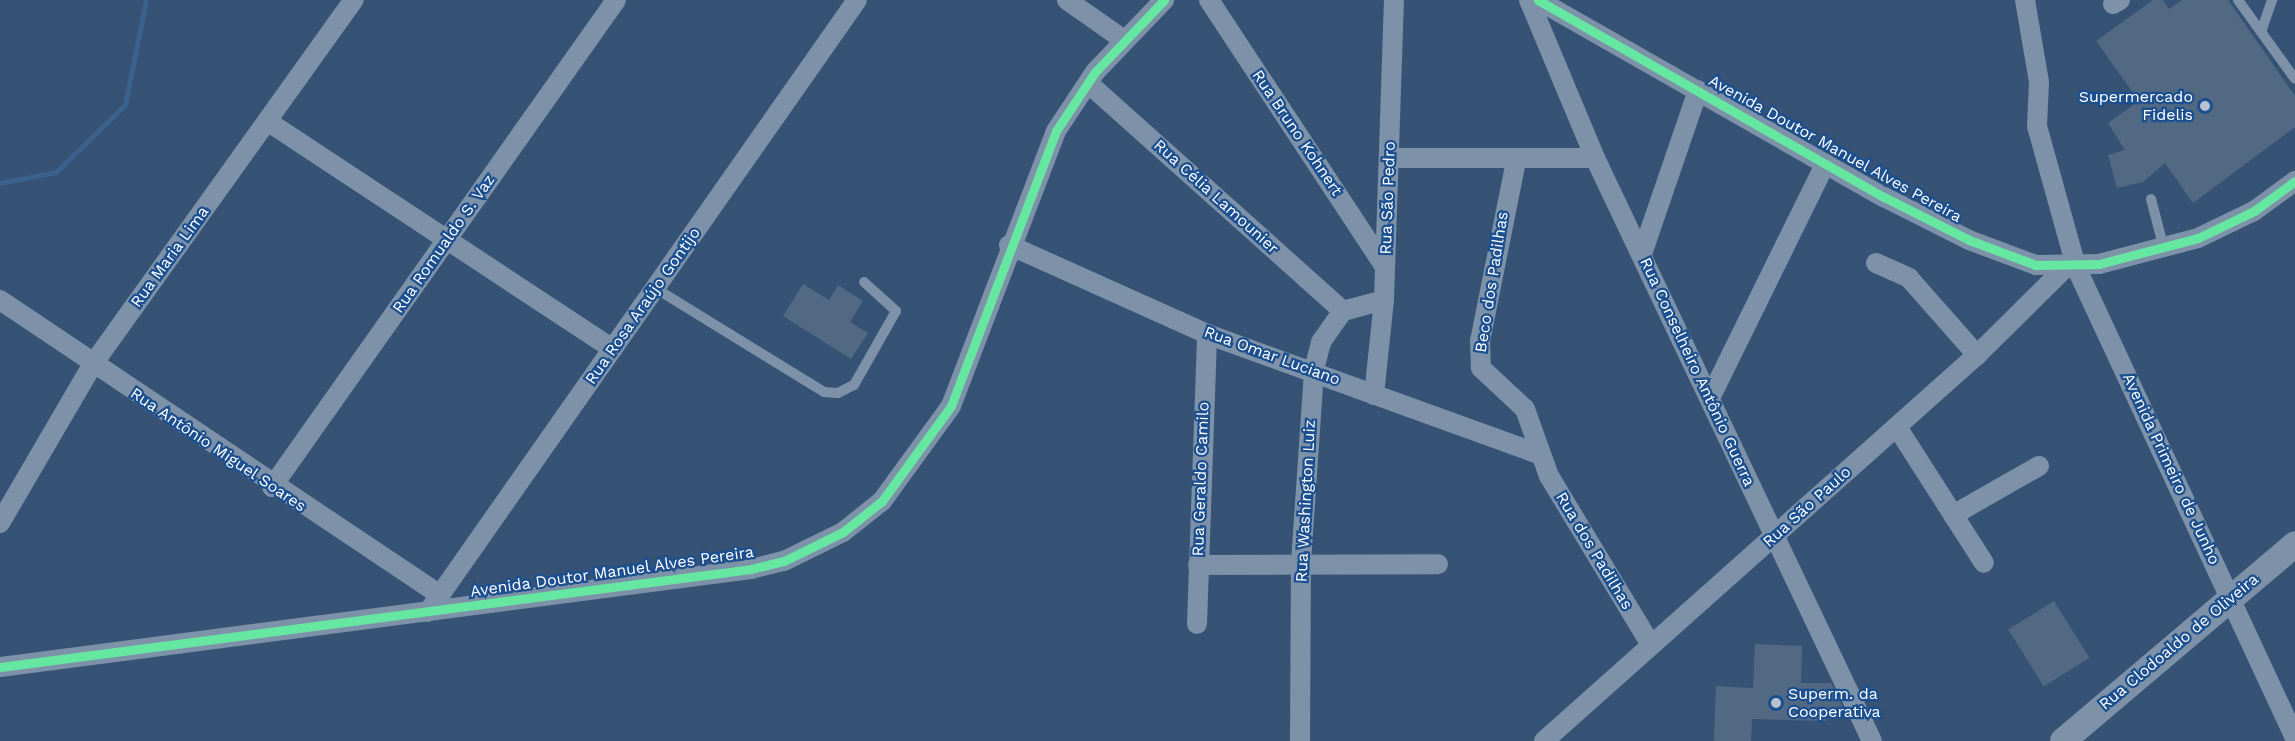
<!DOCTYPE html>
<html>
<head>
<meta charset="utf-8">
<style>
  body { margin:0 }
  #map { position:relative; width:2295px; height:741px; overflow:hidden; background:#365274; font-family:"Work Sans",sans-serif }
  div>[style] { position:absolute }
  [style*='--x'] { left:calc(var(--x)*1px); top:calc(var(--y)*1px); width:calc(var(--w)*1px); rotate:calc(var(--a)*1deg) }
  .stream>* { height:5px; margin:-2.5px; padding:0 2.5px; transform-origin:2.5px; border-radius:2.5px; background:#3b618d }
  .building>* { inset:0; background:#526984; transform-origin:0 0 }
  .service>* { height:10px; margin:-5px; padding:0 5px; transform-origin:5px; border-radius:5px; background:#7d92a8 }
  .minor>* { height:20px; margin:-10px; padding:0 10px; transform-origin:10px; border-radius:10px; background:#7d92a8 }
  .tertiary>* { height:26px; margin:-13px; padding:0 13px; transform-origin:13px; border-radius:13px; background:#7d92a8 }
  .cycleway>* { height:9px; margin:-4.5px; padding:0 4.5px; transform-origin:4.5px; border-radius:4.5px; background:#66e7a1 }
  .dots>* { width:16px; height:16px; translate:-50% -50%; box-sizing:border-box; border:3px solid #1b4f8f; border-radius:50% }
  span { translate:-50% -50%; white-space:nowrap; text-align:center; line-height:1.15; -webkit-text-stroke:4.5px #1b4f8f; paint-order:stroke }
  .poi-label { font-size:16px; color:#fff }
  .right { translate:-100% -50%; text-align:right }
  .left { translate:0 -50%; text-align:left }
  .street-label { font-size:16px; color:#fff }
</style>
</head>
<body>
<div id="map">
  <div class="stream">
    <i style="--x:0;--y:183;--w:57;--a:-11.1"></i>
    <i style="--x:56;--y:172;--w:96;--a:-44.2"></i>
    <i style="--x:125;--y:105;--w:107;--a:-78.7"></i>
  </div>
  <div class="building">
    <i style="clip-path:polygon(2153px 0,2163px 0,2169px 9px,2182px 0,2228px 0,2295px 96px,2295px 127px,2193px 203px,2165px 163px,2143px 182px,2117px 188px,2108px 155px,2125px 150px,2108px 123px,2139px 101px,2096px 41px)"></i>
    <i style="clip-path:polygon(803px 284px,829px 300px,838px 285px,863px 301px,850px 322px,868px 333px,851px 359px,783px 316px)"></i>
    <i style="left:2054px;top:601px;width:67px;height:54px;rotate:58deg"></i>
    <i style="clip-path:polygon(1755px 644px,1802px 646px,1801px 683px,1831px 683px,1843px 708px,1829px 708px,1826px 721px,1752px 719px,1751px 741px,1714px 741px,1716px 686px,1753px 688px)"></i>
  </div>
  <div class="service">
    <i style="--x:2238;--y:0;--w:97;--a:54.2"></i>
    <i style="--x:2261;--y:32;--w:34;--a:-71"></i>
    <i style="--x:2151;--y:199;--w:52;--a:75.4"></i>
    <i style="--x:655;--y:288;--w:198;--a:31.6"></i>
    <i style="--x:824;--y:392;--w:14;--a:4"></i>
    <i style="--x:838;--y:393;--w:18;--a:-27"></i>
    <i style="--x:854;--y:385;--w:85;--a:-60.4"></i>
    <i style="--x:896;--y:311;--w:43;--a:-137.8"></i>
  </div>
  <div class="minor">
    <i style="--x:1067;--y:0;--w:70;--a:35.1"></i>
    <i style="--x:1209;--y:0;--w:320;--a:56.6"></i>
    <i style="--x:1529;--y:0;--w:171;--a:67.3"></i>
    <i style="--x:1595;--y:158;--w:645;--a:64.59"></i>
    <i style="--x:1538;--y:0;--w:398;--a:29.7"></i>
    <i style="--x:1884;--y:197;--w:95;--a:26.8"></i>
    <i style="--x:1969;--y:240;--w:72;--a:20.5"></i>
    <i style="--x:2036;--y:265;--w:63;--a:-0.9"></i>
    <i style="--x:2099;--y:264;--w:102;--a:-14.7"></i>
    <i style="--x:2198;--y:238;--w:62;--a:-25.7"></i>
    <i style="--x:2254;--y:211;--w:51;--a:-36.2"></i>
    <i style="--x:2025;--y:0;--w:83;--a:80.3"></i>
    <i style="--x:2039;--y:82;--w:44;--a:92.6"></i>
    <i style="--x:2037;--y:126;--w:146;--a:74.5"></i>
    <i style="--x:2076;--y:267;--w:519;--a:65.06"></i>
    <i style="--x:2113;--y:4;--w:8;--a:-30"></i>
    <i style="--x:1088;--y:83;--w:342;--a:41.8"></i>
    <i style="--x:267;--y:121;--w:414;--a:33.4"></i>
    <i style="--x:1390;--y:158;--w:205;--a:0"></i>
    <i style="--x:1516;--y:161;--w:184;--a:101.3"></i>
    <i style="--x:1480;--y:341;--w:27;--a:88"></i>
    <i style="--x:1481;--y:368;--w:60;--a:43"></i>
    <i style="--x:1525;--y:409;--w:71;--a:70.3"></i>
    <i style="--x:1549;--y:476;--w:197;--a:58.9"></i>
    <i style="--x:1009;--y:245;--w:217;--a:24.2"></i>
    <i style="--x:1207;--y:334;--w:353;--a:19.9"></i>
    <i style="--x:1642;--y:254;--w:173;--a:-71.1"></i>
    <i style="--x:1876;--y:263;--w:36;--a:24"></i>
    <i style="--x:1909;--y:278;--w:103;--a:48.6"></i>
    <i style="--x:0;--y:300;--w:530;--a:33.84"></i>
    <i style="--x:1374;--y:395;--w:96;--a:-84"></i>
    <i style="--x:1384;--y:300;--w:300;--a:-88.1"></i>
    <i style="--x:1710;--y:398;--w:261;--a:-63.8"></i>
    <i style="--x:1897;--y:427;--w:161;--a:57.4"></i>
    <i style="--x:272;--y:487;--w:596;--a:-54.76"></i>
    <i style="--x:1953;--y:515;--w:99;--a:-29.7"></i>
    <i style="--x:0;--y:523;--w:184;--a:-59.7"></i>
    <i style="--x:93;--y:364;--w:448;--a:-54.4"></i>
    <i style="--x:1198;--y:565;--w:240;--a:-0.2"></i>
    <i style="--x:428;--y:612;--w:747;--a:-54.97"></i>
    <i style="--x:1197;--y:624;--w:290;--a:-88"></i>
    <i style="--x:0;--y:667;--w:757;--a:-7.43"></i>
    <i style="--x:751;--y:569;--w:34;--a:-14"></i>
    <i style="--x:784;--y:561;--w:66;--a:-26.2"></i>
    <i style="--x:843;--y:532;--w:50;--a:-38.5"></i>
    <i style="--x:882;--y:501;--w:117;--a:-54"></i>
    <i style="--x:951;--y:406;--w:294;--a:-69.1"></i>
    <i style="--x:1056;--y:131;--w:71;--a:-56.5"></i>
    <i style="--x:1095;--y:72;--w:100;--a:-46.2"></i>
    <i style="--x:1300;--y:741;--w:179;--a:-89.7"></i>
    <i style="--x:1301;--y:562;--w:193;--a:-86.1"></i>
    <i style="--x:1314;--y:369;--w:28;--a:-75"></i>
    <i style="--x:1321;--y:342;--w:38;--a:-55"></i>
    <i style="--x:1343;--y:311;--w:42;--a:-15"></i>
    <i style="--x:1544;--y:741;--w:580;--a:-41.72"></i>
    <i style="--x:1977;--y:355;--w:124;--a:-44.7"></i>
  </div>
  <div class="tertiary">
    <i style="--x:2063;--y:741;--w:304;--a:-40.3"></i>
  </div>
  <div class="cycleway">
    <i style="--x:1538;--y:0;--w:398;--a:29.7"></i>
    <i style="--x:1884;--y:197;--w:95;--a:26.8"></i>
    <i style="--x:1969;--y:240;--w:72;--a:20.5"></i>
    <i style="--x:2036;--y:265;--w:63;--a:-0.9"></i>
    <i style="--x:2099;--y:264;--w:102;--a:-14.7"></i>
    <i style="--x:2198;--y:238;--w:62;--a:-25.7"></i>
    <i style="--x:2254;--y:211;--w:51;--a:-36.2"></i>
    <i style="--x:0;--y:667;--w:757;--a:-7.43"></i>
    <i style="--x:751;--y:569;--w:34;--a:-14"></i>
    <i style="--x:784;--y:561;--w:66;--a:-26.2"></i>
    <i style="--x:843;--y:532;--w:50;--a:-38.5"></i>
    <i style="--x:882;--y:501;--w:117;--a:-54"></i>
    <i style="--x:951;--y:406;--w:294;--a:-69.1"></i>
    <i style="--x:1056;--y:131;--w:71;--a:-56.5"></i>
    <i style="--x:1095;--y:72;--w:100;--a:-46.2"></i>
  </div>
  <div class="dots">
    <i style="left:2205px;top:106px;background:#b9c2ce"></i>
    <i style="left:1776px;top:703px;background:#b9c2ce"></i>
  </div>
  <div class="poi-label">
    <span class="right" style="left:2193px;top:106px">Supermercado<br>Fidelis</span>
    <span class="left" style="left:1788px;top:703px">Superm. da<br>Cooperativa</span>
  </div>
  <div class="street-label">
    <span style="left:1297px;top:133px;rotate:56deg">Rua Bruno Kohnert</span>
    <span style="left:1835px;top:149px;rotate:29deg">Avenida Doutor Manuel Alves Pereira</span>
    <span style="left:1216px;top:197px;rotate:42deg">Rua Célia Lamounier</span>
    <span style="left:1388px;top:198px;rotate:-88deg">Rua São Pedro</span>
    <span style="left:444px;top:244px;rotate:-55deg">Rua Romualdo S. Vaz</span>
    <span style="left:170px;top:257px;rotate:-54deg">Rua Maria Lima</span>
    <span style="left:1492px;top:282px;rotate:-81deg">Beco dos Padilhas</span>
    <span style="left:643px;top:306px;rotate:-55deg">Rua Rosa Araújo Gontijo</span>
    <span style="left:1272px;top:356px;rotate:20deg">Rua Omar Luciano</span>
    <span style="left:1697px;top:372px;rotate:65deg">Rua Conselheiro Antônio Guerra</span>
    <span style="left:218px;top:450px;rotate:34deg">Rua Antônio Miguel Soares</span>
    <span style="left:2171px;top:469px;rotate:65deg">Avenida Primeiro de Junho</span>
    <span style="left:1201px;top:479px;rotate:-88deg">Rua Geraldo Camilo</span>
    <span style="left:1306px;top:501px;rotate:-87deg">Rua Washington Luiz</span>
    <span style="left:1807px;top:507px;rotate:-42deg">Rua São Paulo</span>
    <span style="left:1594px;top:551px;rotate:59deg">Rua dos Padilhas</span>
    <span style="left:612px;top:572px;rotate:-8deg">Avenida Doutor Manuel Alves Pereira</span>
    <span style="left:2179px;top:642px;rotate:-40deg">Rua Clodoaldo de Oliveira</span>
  </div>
</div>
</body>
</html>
